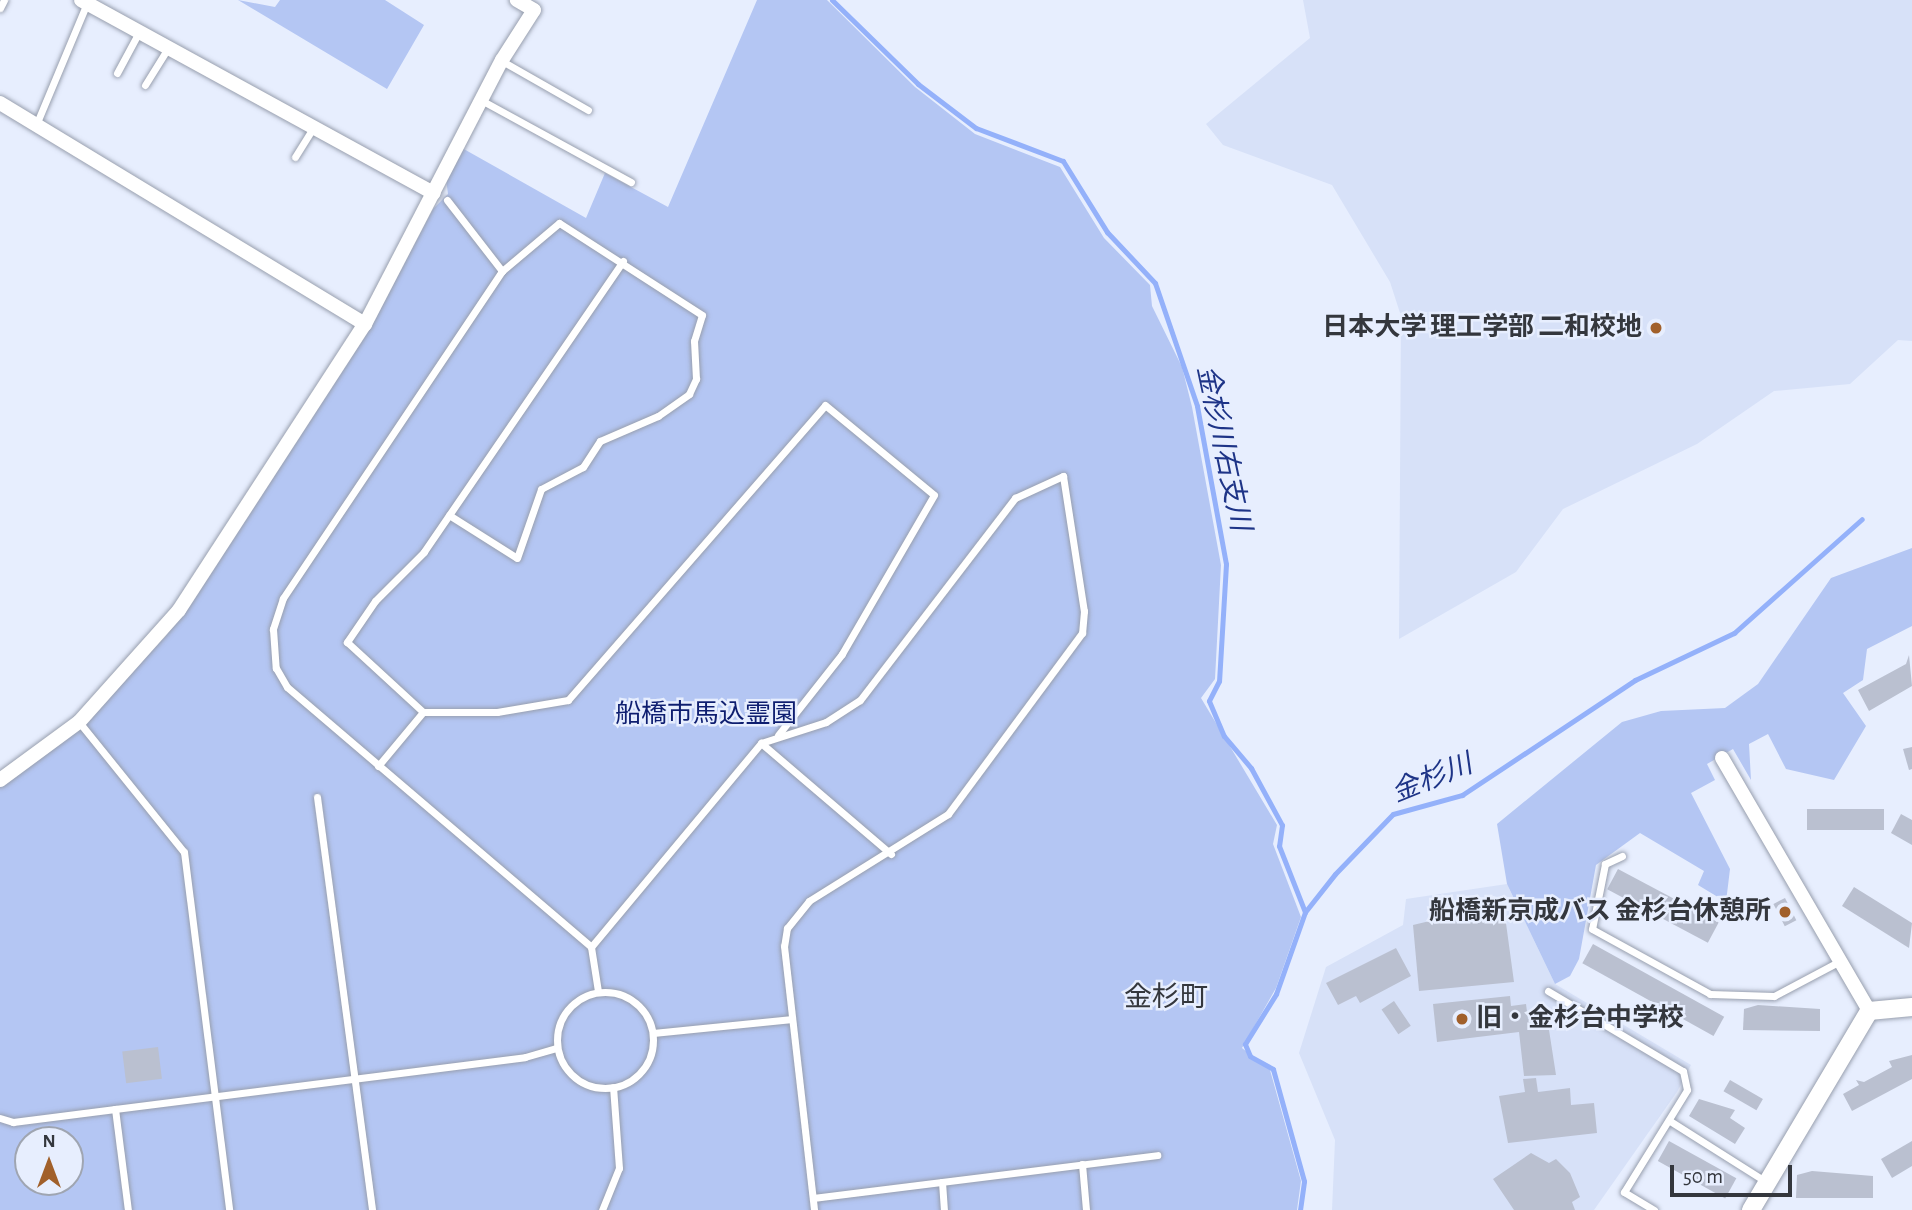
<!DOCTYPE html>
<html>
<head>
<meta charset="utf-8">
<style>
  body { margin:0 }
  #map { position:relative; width:1912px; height:1210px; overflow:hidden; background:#e7eefe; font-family:"Alegreya Sans","Noto Sans JP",sans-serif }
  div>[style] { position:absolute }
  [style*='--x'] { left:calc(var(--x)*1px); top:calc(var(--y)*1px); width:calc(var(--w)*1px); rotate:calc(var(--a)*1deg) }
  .built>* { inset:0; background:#d7e1f8 }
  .green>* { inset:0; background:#b4c6f3 }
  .stream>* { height:5px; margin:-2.5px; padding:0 2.5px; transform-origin:2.5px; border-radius:2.5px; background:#94b1fa }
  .building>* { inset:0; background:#bac0d0; transform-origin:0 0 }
  .roads { filter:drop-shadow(0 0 2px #989fae) drop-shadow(0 0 2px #989fae) }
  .service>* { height:7px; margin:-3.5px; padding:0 3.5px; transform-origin:3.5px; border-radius:3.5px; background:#fff }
  .service>.ring { margin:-3.5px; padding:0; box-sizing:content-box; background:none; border:7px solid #fff; border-radius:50% }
  .minor>* { height:14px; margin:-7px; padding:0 7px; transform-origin:7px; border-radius:7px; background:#fff }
  .tertiary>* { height:18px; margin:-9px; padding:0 9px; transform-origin:9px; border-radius:9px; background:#fff }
  .dots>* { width:19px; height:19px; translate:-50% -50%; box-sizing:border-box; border:4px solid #e7eefe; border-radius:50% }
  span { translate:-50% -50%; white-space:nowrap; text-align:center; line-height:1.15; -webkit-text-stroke:5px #e7eefe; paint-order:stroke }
  .poi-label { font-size:26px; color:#34373d; font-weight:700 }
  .right { translate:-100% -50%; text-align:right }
  .left { translate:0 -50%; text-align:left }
  .park-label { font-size:26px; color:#0e1e70 }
  .water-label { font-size:28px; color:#1e3487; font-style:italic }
  .neighbourhood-label { font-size:28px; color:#34373d }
  .north { position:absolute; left:14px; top:1126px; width:70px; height:70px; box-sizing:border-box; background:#e7eefe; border:2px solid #9fa5b1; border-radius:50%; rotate:0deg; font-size:19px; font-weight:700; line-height:28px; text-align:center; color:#34373d }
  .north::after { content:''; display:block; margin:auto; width:24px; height:32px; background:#a1602b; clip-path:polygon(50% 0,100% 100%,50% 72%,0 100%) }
  .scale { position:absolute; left:1670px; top:1165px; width:122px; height:32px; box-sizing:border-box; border:4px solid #34373d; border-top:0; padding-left:9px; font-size:21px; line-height:24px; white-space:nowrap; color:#34373d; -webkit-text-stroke:5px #e7eefe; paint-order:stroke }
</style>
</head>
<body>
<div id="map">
  <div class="built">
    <i style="clip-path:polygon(1303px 0,1912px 0,1912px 341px,1898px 340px,1850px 384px,1774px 391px,1697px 444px,1563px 509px,1516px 572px,1399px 639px,1401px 316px,1390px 282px,1332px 185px,1223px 145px,1206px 124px,1310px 38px)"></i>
    <i style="clip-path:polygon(1507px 884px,1555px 984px,1691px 1065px,1677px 1092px,1594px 1210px,1332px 1210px,1335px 1140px,1299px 1053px,1326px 967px,1403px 925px,1406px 899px)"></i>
  </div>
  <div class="green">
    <i style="clip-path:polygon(238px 0,275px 7px,280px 0,385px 0,424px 25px,387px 89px)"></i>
    <i style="clip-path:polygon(evenodd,757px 0,827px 0,915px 87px,975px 134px,1060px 167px,1104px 238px,1150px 285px,1152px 306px,1182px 367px,1192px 407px,1221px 565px,1215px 679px,1201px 698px,1277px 825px,1273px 844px,1301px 917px,1276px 988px,1242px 1048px,1270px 1070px,1301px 1181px,1297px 1210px,0 1210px,0 784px,87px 719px,166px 636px,371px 327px,433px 209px,448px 194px,446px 179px,462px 148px,586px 218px,605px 173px,668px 207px,757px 0,28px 1140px,70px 1140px,70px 1182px,28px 1182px,28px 1140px)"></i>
    <i style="clip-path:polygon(1912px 548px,1912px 626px,1867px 649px,1863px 680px,1843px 693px,1866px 726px,1834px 780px,1786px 769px,1768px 734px,1749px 744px,1751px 780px,1733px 749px,1707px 764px,1715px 780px,1691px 793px,1730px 869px,1726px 902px,1698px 885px,1704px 871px,1640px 833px,1596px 865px,1579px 959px,1570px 976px,1555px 984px,1507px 884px,1497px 824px,1622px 722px,1661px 711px,1725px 708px,1758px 684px,1831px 578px)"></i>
  </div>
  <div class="stream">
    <i style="--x:832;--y:0;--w:120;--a:44.3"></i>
    <i style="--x:918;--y:84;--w:73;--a:37.2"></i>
    <i style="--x:976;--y:128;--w:93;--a:20.8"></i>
    <i style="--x:1063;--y:161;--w:84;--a:58.2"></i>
    <i style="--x:1107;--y:232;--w:70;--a:46.7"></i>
    <i style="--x:1155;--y:283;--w:130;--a:71.1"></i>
    <i style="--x:1197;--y:406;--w:161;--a:79.6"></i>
    <i style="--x:1226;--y:564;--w:117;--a:93.4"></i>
    <i style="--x:1219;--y:681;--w:22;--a:117"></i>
    <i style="--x:1209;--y:701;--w:38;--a:67"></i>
    <i style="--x:1224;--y:736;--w:42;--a:49.8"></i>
    <i style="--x:1251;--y:768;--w:65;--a:61.5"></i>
    <i style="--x:1282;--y:825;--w:21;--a:98"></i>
    <i style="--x:1279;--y:846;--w:71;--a:68.5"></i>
    <i style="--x:1300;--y:1210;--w:29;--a:-82"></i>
    <i style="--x:1304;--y:1181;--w:116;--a:-105.5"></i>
    <i style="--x:1273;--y:1069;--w:26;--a:-151"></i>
    <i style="--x:1250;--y:1056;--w:13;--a:-113"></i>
    <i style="--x:1245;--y:1044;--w:59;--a:-58.2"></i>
    <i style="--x:1276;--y:994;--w:87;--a:-70.5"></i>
    <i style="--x:1305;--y:912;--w:48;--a:-51.7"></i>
    <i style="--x:1335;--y:874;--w:83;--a:-46"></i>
    <i style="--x:1393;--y:814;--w:72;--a:-15.4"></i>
    <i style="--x:1462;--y:795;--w:208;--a:-33.6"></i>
    <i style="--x:1635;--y:680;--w:110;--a:-25.4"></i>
    <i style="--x:1734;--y:633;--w:171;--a:-41.7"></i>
  </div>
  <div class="building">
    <i style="clip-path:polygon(1909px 655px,1912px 686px,1869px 711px,1858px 690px,1906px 664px)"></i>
    <i style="clip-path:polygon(1912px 747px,1912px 769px,1909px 770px,1903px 749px)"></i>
    <i style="left:1884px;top:809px;width:21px;height:77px;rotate:90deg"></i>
    <i style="clip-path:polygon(1901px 814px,1912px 820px,1912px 845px,1891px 833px)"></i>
    <i style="left:1618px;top:869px;width:114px;height:23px;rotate:28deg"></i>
    <i style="clip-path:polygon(1854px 887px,1912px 923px,1909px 948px,1842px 906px)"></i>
    <i style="left:1785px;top:898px;width:25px;height:13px;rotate:63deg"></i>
    <i style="clip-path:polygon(1480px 909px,1480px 918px,1505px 916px,1514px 982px,1419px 991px,1413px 925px)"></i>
    <i style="left:1593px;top:944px;width:150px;height:22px;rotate:29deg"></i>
    <i style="clip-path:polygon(1396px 948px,1411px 976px,1360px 1003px,1356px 996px,1338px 1005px,1326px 983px)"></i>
    <i style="clip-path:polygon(1510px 996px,1511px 1006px,1526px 1004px,1528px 1019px,1547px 1017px,1556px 1075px,1524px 1076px,1519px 1032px,1437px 1042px,1433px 1004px)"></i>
    <i style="left:1394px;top:1001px;width:30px;height:15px;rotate:56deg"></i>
    <i style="clip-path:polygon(1758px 1005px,1820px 1009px,1820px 1031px,1743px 1030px,1744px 1009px)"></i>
    <i style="left:158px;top:1047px;width:32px;height:36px;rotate:83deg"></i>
    <i style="clip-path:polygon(1912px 1055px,1912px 1079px,1852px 1111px,1843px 1094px,1859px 1085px,1856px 1080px,1864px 1082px,1892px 1067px,1889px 1061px)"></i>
    <i style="clip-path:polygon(1536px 1078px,1538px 1092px,1570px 1088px,1571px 1105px,1594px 1103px,1597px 1133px,1508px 1143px,1499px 1096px,1525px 1092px,1523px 1079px)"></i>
    <i style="left:1730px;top:1080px;width:38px;height:13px;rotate:30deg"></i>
    <i style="clip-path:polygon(1699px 1099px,1735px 1110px,1730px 1118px,1745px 1128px,1735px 1144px,1689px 1116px)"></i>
    <i style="left:1669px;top:1141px;width:77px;height:23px;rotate:29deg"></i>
    <i style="clip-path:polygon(1912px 1141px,1912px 1166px,1892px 1178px,1881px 1159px)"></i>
    <i style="clip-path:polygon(1531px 1153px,1549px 1163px,1556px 1159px,1570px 1173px,1580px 1197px,1572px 1202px,1575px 1210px,1514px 1210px,1493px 1179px)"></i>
    <i style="clip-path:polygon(1812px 1171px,1873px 1176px,1873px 1198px,1796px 1198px,1797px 1175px)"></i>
  </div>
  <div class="roads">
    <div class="service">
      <i style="--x:0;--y:8;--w:9;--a:-63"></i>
      <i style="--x:502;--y:61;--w:99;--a:29.7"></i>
      <i style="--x:117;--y:73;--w:47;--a:-61.8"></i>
      <i style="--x:145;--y:85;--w:44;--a:-58.1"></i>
      <i style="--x:481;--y:100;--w:171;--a:28.7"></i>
      <i style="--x:36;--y:125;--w:132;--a:-67.3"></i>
      <i style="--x:295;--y:157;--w:34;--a:-58"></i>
      <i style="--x:447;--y:200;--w:90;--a:52.2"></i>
      <i style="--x:623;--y:261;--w:353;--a:124.4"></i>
      <i style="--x:424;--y:552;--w:69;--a:135"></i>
      <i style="--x:375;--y:601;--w:50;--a:124.3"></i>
      <i style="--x:347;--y:642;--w:103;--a:42.6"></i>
      <i style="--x:423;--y:712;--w:74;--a:0"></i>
      <i style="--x:497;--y:712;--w:72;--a:-9.6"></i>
      <i style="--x:568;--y:700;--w:391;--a:-48.9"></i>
      <i style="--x:825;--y:405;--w:141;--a:39.5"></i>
      <i style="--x:934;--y:495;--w:184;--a:120.1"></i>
      <i style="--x:842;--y:654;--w:103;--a:128.3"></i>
      <i style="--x:449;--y:515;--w:80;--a:32.3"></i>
      <i style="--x:517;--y:558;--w:73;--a:-70.8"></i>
      <i style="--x:541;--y:489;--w:47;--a:-27.6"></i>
      <i style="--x:583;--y:467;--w:31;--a:-57"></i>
      <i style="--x:600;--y:441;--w:63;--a:-23.3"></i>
      <i style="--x:658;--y:416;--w:38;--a:-35"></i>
      <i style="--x:689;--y:394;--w:17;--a:-65"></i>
      <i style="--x:696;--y:379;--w:38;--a:-93"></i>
      <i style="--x:694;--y:341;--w:27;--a:-73"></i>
      <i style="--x:702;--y:315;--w:170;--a:-147.2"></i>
      <i style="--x:559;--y:223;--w:75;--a:139.9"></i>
      <i style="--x:502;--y:271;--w:394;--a:123.8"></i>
      <i style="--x:283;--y:598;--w:33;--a:108"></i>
      <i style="--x:273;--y:629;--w:39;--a:86"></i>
      <i style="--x:276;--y:668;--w:22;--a:60"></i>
      <i style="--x:287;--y:687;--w:400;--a:40.5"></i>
      <i style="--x:591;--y:947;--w:45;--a:81"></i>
      <i style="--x:79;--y:722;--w:167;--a:51.1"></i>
      <i style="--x:184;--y:852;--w:361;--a:82.8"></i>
      <i style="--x:761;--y:743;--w:171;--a:40.5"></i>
      <i style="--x:378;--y:766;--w:70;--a:-50.2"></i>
      <i style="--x:317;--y:797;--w:417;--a:82.4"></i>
      <i style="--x:1622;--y:856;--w:19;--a:155"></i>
      <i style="--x:1605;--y:864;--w:66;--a:101.3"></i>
      <i style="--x:1592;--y:929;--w:135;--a:28.8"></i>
      <i style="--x:1710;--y:994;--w:64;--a:1.8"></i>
      <i style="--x:1774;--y:996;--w:75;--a:-27.9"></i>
      <i style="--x:591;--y:947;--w:266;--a:-50.2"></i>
      <i style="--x:761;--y:743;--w:68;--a:-17.9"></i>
      <i style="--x:826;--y:722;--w:40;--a:-32.9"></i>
      <i style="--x:860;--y:700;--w:255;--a:-52.5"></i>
      <i style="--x:1015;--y:498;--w:53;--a:-24.6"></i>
      <i style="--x:1063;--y:476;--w:137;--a:81.2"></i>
      <i style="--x:1084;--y:611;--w:22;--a:95"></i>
      <i style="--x:1082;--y:633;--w:225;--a:126.5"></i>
      <i style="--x:948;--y:814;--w:164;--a:148"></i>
      <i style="--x:809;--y:901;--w:35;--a:129"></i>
      <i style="--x:787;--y:928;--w:18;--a:99"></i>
      <i style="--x:784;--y:946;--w:266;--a:83.5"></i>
      <i style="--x:1548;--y:991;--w:157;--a:30.7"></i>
      <i style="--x:1683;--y:1071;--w:19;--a:78"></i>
      <i style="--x:1687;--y:1090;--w:120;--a:121.7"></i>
      <i style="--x:1624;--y:1192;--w:35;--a:31"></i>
      <i class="ring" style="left:557px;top:992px;width:89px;height:89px"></i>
      <i style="--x:654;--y:1033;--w:138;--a:-5.8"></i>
      <i style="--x:115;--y:1109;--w:102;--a:82.7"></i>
      <i style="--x:0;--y:1118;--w:14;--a:17"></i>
      <i style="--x:13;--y:1122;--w:103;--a:-7.3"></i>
      <i style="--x:115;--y:1109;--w:413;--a:-7.2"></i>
      <i style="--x:525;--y:1057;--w:33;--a:-16"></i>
      <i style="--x:1670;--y:1121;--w:112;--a:32.3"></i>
      <i style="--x:1082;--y:1164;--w:46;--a:85"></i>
      <i style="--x:942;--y:1182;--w:28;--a:86"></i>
      <i style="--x:813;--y:1198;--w:347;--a:-7.1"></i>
      <i style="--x:602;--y:1210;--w:45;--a:-68"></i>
      <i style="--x:619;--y:1168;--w:81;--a:-94.2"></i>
    </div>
    <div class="minor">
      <i style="--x:81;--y:0;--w:402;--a:28.7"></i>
      <i style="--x:0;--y:103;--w:427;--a:31.2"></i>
      <i style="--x:1722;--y:758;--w:293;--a:59.8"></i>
      <i style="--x:0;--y:780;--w:98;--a:-36.3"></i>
      <i style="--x:79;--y:722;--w:150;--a:-48.2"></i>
      <i style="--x:179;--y:610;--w:341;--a:-57"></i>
      <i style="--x:365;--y:324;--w:297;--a:-62.6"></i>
      <i style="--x:502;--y:60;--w:59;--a:-57.4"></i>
      <i style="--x:534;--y:10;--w:20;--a:-150"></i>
    </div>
    <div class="tertiary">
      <i style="--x:1751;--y:1210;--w:231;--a:-59.3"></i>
      <i style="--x:1869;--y:1011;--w:43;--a:-5.3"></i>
    </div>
  </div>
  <div class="dots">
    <i style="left:1656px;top:328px;background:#a1602b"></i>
    <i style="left:1785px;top:912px;background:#a1602b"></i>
    <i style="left:1462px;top:1019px;background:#a1602b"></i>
  </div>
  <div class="poi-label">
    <span class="right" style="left:1642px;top:328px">日本大学 理工学部 二和校地</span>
    <span class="right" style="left:1771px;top:912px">船橋新京成バス 金杉台休憩所</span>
    <span class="left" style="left:1476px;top:1019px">旧・金杉台中学校</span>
  </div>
  <div class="park-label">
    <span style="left:706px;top:715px">船橋市馬込霊園</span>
  </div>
  <div class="water-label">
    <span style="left:1223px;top:448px;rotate:78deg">金杉川右支川</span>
    <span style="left:1432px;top:779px;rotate:-22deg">金杉川</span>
  </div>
  <div class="neighbourhood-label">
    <span style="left:1166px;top:998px">金杉町</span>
  </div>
  <div class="north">N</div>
  <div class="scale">50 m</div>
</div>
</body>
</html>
